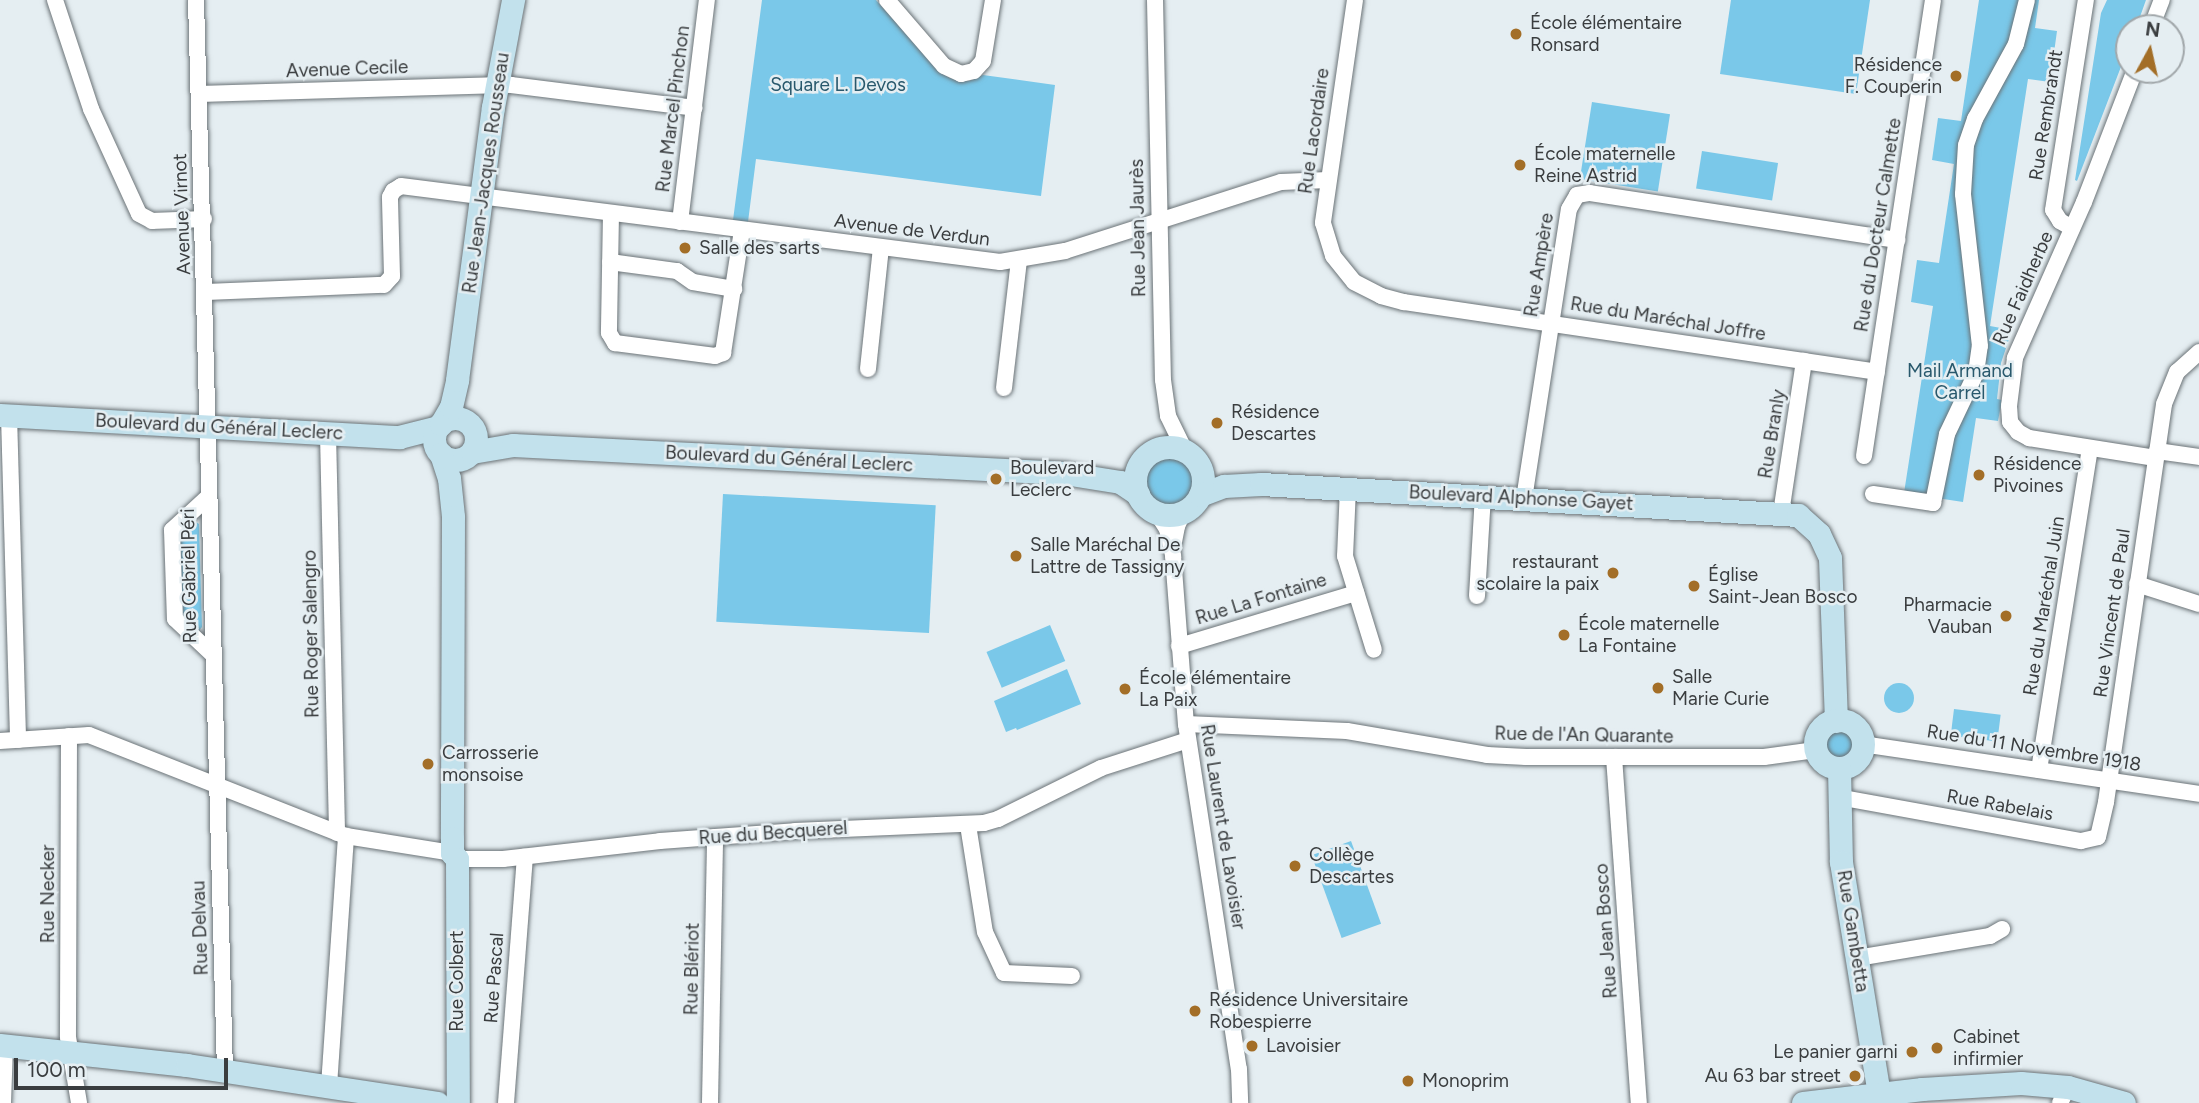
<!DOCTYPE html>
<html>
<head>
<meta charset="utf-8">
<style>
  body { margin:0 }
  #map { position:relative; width:2199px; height:1103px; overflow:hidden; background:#e5eef2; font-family:Figtree,sans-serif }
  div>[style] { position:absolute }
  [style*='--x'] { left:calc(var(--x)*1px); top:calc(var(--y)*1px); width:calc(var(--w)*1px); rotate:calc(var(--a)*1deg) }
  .green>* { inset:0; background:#7ac8e9; transform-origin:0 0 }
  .round { border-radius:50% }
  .roads { filter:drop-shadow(0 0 2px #6b7377) drop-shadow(0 0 2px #6b7377) }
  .street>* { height:16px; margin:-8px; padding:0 8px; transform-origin:8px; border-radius:8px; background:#fff }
  .secondary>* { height:23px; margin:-11.5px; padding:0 11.5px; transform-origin:11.5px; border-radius:11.5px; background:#c2e1ec }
  .secondary>.ring { margin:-11.5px; padding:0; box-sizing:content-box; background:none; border:23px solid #c2e1ec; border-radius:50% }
  .dots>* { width:19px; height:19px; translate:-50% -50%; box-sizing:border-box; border:4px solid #e5eef2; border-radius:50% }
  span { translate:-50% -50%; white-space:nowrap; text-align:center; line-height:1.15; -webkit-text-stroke:5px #e5eef2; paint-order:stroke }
  .poi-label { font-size:19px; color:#3a3d3f }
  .left { translate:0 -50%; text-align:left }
  .right { translate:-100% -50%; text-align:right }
  .street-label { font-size:19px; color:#3a3d3f }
  .park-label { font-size:19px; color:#28586c }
  .north { position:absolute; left:2115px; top:14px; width:70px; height:70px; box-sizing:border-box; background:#e5eef2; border:2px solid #a1a7aa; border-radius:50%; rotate:8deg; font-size:19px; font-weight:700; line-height:28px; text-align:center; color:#3a3d3f }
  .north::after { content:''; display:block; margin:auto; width:24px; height:32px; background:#a36e27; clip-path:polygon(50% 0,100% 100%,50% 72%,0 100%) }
  .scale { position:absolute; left:14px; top:1058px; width:214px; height:32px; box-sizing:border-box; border:4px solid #3a3d3f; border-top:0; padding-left:9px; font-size:21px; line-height:24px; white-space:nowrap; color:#3a3d3f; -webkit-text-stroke:5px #e5eef2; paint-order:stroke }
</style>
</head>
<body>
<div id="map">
  <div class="green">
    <i style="clip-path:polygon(762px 0,876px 0,941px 73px,950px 78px,969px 81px,983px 75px,1055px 85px,1041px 196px,756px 159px,748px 222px,733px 220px)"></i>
    <i style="clip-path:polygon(1731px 0,1870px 0,1856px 94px,1720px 74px)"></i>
    <i style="clip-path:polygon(1979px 0,2039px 0,2035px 28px,2057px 31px,2050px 82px,2028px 79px,1990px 326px,2012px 330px,2001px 363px,1997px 399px,2002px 400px,1998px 421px,1976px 418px,1963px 502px,1904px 493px,1933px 306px,1911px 302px,1917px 260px,1939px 263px,1954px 164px,1932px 160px,1938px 118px,1961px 121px)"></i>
    <i style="clip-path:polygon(2107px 0,2146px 0,2136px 28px,2129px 28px,2129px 46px,2077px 181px,2075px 180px,2101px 13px)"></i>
    <i style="left:1592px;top:102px;width:79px;height:78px;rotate:9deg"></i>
    <i style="left:1702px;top:151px;width:77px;height:38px;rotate:9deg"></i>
    <i class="round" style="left:1144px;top:454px;width:52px;height:52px"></i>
    <i style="left:723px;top:494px;width:213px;height:128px;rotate:3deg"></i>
    <i style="clip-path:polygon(193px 520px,199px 524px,202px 627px,198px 632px,180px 616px,178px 535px)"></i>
    <i style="left:1050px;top:625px;width:39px;height:69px;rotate:67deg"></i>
    <i style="clip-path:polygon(1067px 669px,1081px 704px,1017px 730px,1016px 728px,1006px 732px,994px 701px)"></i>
    <i class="round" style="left:1884px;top:683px;width:30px;height:30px"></i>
    <i style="left:1954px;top:709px;width:47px;height:27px;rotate:7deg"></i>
    <i class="round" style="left:1823px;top:728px;width:32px;height:32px"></i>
    <i style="left:1351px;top:841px;width:88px;height:42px;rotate:70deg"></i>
  </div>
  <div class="roads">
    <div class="street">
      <i style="--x:55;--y:0;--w:115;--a:71.7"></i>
      <i style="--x:91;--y:109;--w:115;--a:65.4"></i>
      <i style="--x:139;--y:214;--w:15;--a:28"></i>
      <i style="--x:152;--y:221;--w:52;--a:-2.2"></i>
      <i style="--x:196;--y:0;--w:1070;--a:88.45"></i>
      <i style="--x:887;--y:0;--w:87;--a:49.2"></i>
      <i style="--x:944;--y:66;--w:19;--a:25"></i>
      <i style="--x:961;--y:74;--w:13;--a:-13"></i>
      <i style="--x:974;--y:71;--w:13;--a:-48"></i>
      <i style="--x:983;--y:61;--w:62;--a:-80.7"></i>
      <i style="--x:1155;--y:0;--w:380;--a:88.8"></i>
      <i style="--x:1163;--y:380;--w:36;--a:82"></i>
      <i style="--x:1168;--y:416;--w:39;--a:64"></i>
      <i style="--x:1355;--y:0;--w:225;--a:98.2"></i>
      <i style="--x:1323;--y:223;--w:34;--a:73"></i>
      <i style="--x:1333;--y:256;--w:33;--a:51"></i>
      <i style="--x:1354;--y:282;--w:30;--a:27"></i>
      <i style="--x:1381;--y:296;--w:24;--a:15"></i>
      <i style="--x:1404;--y:302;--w:478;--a:8.4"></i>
      <i style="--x:2151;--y:28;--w:30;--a:-69"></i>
      <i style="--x:2135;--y:70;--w:142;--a:111.1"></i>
      <i style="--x:2084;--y:202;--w:171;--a:113.9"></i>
      <i style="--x:2015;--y:358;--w:48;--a:97.1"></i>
      <i style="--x:2009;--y:406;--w:16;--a:86"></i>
      <i style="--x:2010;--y:422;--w:13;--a:51"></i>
      <i style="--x:2018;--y:432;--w:13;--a:29"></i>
      <i style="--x:2029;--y:438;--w:128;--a:9"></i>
      <i style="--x:199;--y:94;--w:312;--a:-1.7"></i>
      <i style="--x:511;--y:85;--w:185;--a:7.1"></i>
      <i style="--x:611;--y:213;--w:120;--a:91"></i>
      <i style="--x:609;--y:333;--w:12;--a:59"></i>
      <i style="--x:615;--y:343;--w:101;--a:7.4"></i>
      <i style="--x:715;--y:356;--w:9;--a:-21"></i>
      <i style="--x:723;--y:353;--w:124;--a:-81.2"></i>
      <i style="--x:680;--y:222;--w:224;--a:-83.1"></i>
      <i style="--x:2072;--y:228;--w:14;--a:-150"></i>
      <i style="--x:2060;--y:221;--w:13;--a:-122"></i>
      <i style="--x:2053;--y:210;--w:213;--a:-81.1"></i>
      <i style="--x:610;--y:262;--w:68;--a:7.7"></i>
      <i style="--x:677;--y:271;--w:19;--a:35"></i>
      <i style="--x:693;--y:282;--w:42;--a:9.7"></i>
      <i style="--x:206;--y:292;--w:178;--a:-2.3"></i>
      <i style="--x:384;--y:285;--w:12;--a:-48"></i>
      <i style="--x:392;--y:276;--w:79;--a:-91.5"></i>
      <i style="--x:390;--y:197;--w:7;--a:-63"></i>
      <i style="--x:393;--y:191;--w:9;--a:-32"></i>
      <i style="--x:401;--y:186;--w:604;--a:7.23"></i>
      <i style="--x:1000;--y:262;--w:66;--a:-9.6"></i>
      <i style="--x:1065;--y:251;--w:227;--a:-17.7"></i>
      <i style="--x:1281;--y:182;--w:47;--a:-2.4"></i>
      <i style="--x:868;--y:369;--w:122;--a:-83.9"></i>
      <i style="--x:1004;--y:388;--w:128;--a:-83.3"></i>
      <i style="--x:9;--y:415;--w:325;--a:88.4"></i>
      <i style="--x:328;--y:434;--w:399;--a:88.7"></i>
      <i style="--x:2157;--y:451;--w:42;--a:8.1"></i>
      <i style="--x:1864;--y:456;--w:461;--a:-81.4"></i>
      <i style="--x:1348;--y:488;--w:68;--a:92.5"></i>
      <i style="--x:1345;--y:556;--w:98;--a:72.9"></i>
      <i style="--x:1873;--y:494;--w:61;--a:8.5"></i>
      <i style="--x:1933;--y:503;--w:70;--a:-78.5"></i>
      <i style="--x:1947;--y:434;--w:68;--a:-64.6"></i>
      <i style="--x:1976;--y:373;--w:27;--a:-82"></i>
      <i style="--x:1980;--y:346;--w:153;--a:-96.4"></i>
      <i style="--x:1963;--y:194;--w:49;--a:-86.5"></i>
      <i style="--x:1966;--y:145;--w:28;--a:-71"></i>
      <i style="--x:1975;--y:119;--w:85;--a:-61.3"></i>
      <i style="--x:2016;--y:44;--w:45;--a:-76"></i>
      <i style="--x:208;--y:497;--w:49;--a:137.5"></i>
      <i style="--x:172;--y:530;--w:89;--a:88.1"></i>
      <i style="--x:175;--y:619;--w:51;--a:43.4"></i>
      <i style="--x:1524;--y:499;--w:293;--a:-81.2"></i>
      <i style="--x:1569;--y:209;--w:16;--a:-60"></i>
      <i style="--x:1577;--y:195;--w:13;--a:-9"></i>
      <i style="--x:1590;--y:193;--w:311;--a:8.7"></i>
      <i style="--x:1156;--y:512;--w:20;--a:57"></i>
      <i style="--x:1167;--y:529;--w:28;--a:77"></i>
      <i style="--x:1173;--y:556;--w:169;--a:85.6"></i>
      <i style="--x:1186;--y:724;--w:349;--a:81.3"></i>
      <i style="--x:1239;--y:1069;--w:34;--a:88"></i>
      <i style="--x:1781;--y:513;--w:154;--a:-81.4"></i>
      <i style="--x:1173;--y:547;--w:21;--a:-79"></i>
      <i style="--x:1177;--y:526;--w:17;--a:-65"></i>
      <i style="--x:2137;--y:584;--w:65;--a:17.9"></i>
      <i style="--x:1477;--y:596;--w:100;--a:-86.6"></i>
      <i style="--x:1179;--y:646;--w:185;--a:-16.7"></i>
      <i style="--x:1186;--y:724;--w:161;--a:2.5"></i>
      <i style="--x:1347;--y:731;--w:142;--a:9.7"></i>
      <i style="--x:1487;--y:755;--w:39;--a:3"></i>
      <i style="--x:1526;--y:757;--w:238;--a:0"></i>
      <i style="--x:1764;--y:757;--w:52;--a:-7.7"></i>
      <i style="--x:69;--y:736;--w:301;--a:90.2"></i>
      <i style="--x:68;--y:1037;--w:67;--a:80.5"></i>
      <i style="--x:0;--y:741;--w:89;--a:-3.9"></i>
      <i style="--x:89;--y:735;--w:276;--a:21.5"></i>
      <i style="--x:346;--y:836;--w:107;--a:9.1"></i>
      <i style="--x:1862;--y:744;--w:341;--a:8.4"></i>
      <i style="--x:1614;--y:757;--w:347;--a:85.9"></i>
      <i style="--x:2039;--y:770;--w:326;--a:-81"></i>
      <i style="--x:1838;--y:797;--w:247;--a:10.3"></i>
      <i style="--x:2081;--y:841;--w:17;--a:-13"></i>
      <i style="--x:2098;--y:837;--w:36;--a:-77"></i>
      <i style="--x:2106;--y:802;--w:402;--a:-81.7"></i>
      <i style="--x:2164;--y:404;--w:35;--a:-68"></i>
      <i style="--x:2177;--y:372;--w:30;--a:-42"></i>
      <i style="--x:968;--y:825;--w:108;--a:81"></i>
      <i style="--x:985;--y:932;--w:45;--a:65.1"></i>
      <i style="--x:1004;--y:973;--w:68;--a:2.5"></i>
      <i style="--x:457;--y:859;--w:46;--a:0"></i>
      <i style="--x:503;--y:859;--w:158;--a:-6.5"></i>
      <i style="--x:660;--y:841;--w:135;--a:-4.2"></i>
      <i style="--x:795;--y:831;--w:189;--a:-2.4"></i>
      <i style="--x:984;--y:823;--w:15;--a:-16"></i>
      <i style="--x:998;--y:819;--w:115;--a:-26.3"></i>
      <i style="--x:1101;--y:768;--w:91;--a:-17.8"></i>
      <i style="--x:1857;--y:958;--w:135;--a:-9.4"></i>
      <i style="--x:1990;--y:936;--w:14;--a:-30"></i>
      <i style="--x:329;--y:1086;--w:251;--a:-86.1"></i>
      <i style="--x:3;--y:1103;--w:58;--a:-88"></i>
      <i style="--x:506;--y:1103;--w:247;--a:-85.6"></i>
      <i style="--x:710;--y:1103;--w:266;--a:-88.9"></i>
      <i style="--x:2060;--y:1103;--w:18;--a:-63"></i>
    </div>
    <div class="secondary">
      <i style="--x:0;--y:415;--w:400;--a:3.2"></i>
      <i style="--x:399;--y:437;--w:40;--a:-14.4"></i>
      <i class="ring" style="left:434px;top:418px;width:19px;height:19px"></i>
      <i style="--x:441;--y:424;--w:20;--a:-60"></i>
      <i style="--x:451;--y:407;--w:28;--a:-77"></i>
      <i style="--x:457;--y:380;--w:275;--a:-82.5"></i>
      <i style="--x:493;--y:107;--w:109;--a:-79.4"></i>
      <i class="ring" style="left:1135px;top:447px;width:45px;height:45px"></i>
      <i style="--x:472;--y:452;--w:42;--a:-9.7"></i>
      <i style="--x:513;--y:445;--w:552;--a:2.91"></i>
      <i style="--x:1064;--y:473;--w:57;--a:9.1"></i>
      <i style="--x:1120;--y:482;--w:22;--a:34"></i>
      <i style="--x:441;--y:454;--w:25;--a:72"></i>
      <i style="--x:449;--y:478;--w:39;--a:84"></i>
      <i style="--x:453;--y:517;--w:321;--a:90.2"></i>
      <i style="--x:452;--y:838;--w:15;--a:90"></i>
      <i style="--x:452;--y:853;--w:8;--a:50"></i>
      <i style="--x:457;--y:859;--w:244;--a:89.8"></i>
      <i style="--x:1200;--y:495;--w:26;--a:-21"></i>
      <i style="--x:1224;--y:486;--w:37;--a:-3"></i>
      <i style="--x:1261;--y:484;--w:538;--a:3.3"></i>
      <i style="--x:1798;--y:515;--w:28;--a:42"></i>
      <i style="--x:1819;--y:534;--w:26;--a:65"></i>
      <i style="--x:1830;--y:558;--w:163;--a:87.9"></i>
      <i class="ring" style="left:1815px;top:720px;width:25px;height:25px"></i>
      <i style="--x:1839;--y:768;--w:94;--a:88.8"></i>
      <i style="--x:1841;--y:862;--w:234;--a:80.7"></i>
      <i style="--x:0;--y:1045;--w:188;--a:6.1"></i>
      <i style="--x:187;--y:1065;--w:253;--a:8.6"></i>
      <i style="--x:1803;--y:1103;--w:120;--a:-6.7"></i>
      <i style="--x:1922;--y:1089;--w:99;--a:-3.5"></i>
      <i style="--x:2021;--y:1083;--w:47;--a:4.9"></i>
      <i style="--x:2068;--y:1087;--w:58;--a:15.9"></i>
    </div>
  </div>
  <div class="dots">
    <i style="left:1516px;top:34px;background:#a36e27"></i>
    <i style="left:1956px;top:76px;background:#a36e27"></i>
    <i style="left:1520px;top:165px;background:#a36e27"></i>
    <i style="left:685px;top:248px;background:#a36e27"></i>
    <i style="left:1217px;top:423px;background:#a36e27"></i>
    <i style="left:1979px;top:475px;background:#a36e27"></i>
    <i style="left:996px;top:479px;background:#a36e27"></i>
    <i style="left:1016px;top:556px;background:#a36e27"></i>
    <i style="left:1613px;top:573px;background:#a36e27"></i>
    <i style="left:1694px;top:586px;background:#a36e27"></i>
    <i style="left:2006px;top:616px;background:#a36e27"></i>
    <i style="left:1564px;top:635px;background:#a36e27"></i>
    <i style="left:1658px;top:688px;background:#a36e27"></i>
    <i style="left:1125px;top:689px;background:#a36e27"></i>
    <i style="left:428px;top:764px;background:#a36e27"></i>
    <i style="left:1295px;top:866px;background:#a36e27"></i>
    <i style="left:1195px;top:1011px;background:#a36e27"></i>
    <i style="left:1252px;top:1046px;background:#a36e27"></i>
    <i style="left:1937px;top:1048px;background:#a36e27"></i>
    <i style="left:1912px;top:1052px;background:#a36e27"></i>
    <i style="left:1855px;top:1076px;background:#a36e27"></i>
    <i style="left:1408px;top:1081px;background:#a36e27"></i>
  </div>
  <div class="poi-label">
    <span class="left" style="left:1530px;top:34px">École élémentaire<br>Ronsard</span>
    <span class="right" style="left:1942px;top:76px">Résidence<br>F. Couperin</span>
    <span class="left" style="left:1534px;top:165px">École maternelle<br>Reine Astrid</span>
    <span class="left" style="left:699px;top:248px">Salle des sarts</span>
    <span class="left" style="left:1231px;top:423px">Résidence<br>Descartes</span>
    <span class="left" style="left:1993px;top:475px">Résidence<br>Pivoines</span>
    <span class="left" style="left:1010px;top:479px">Boulevard<br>Leclerc</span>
    <span class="left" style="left:1030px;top:556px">Salle Maréchal De<br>Lattre de Tassigny</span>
    <span class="right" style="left:1599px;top:573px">restaurant<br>scolaire la paix</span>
    <span class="left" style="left:1708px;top:586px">Église<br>Saint-Jean Bosco</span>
    <span class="right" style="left:1992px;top:616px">Pharmacie<br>Vauban</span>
    <span class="left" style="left:1578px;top:635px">École maternelle<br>La Fontaine</span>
    <span class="left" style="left:1672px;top:688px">Salle<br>Marie Curie</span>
    <span class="left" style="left:1139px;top:689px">École élémentaire<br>La Paix</span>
    <span class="left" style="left:442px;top:764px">Carrosserie<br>monsoise</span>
    <span class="left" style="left:1309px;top:866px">Collège<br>Descartes</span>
    <span class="left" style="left:1209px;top:1011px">Résidence Universitaire<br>Robespierre</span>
    <span class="left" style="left:1953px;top:1048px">Cabinet<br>infirmier</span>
    <span class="left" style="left:1266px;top:1046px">Lavoisier</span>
    <span class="right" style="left:1898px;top:1052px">Le panier garni</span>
    <span class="right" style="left:1841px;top:1076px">Au 63 bar street</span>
    <span class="left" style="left:1422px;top:1081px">Monoprim</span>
  </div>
  <div class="street-label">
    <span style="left:347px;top:69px;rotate:-2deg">Avenue Cecile</span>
    <span style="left:673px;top:109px;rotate:-83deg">Rue Marcel Pinchon</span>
    <span style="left:2046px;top:115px;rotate:-81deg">Rue Rembrandt</span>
    <span style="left:1314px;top:131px;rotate:-82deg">Rue Lacordaire</span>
    <span style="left:486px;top:173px;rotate:-82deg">Rue Jean-Jacques Rousseau</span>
    <span style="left:182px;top:214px;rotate:-92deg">Avenue Virnot</span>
    <span style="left:1878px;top:225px;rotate:-81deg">Rue du Docteur Calmette</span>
    <span style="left:1138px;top:228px;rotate:-91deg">Rue Jean Jaurès</span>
    <span style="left:912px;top:230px;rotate:7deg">Avenue de Verdun</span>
    <span style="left:1539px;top:265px;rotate:-81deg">Rue Ampère</span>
    <span style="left:2023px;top:288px;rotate:-66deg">Rue Faidherbe</span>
    <span style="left:1668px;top:319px;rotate:9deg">Rue du Maréchal Joffre</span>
    <span style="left:219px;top:427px;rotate:3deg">Boulevard du Général Leclerc</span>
    <span style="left:1772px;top:434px;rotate:-81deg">Rue Branly</span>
    <span style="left:789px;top:459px;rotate:3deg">Boulevard du Général Leclerc</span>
    <span style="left:1521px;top:498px;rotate:3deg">Boulevard Alphonse Gayet</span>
    <span style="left:189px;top:576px;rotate:-91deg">Rue Gabriel Péri</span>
    <span style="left:1261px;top:599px;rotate:-17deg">Rue La Fontaine</span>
    <span style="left:2044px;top:606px;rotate:-81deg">Rue du Maréchal Juin</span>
    <span style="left:2112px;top:613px;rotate:-82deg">Rue Vincent de Paul</span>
    <span style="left:311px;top:634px;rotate:-91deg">Rue Roger Salengro</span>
    <span style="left:1584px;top:735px;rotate:1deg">Rue de l'An Quarante</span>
    <span style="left:2034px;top:748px;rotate:9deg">Rue du 11 Novembre 1918</span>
    <span style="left:2000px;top:805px;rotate:10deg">Rue Rabelais</span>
    <span style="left:1223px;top:827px;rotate:81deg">Rue Laurent de Lavoisier</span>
    <span style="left:773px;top:833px;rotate:-4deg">Rue du Becquerel</span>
    <span style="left:48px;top:894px;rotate:-90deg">Rue Necker</span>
    <span style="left:200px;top:928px;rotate:-92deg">Rue Delvau</span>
    <span style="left:1606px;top:931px;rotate:-94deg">Rue Jean Bosco</span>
    <span style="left:1853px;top:931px;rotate:81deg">Rue Gambetta</span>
    <span style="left:692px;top:969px;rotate:-89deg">Rue Blériot</span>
    <span style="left:494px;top:978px;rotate:-86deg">Rue Pascal</span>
    <span style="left:457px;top:981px;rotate:-90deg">Rue Colbert</span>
  </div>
  <div class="park-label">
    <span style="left:838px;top:85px">Square L. Devos</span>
    <span style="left:1960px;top:382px">Mail Armand<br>Carrel</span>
  </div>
  <div class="north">N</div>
  <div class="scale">100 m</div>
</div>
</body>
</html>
